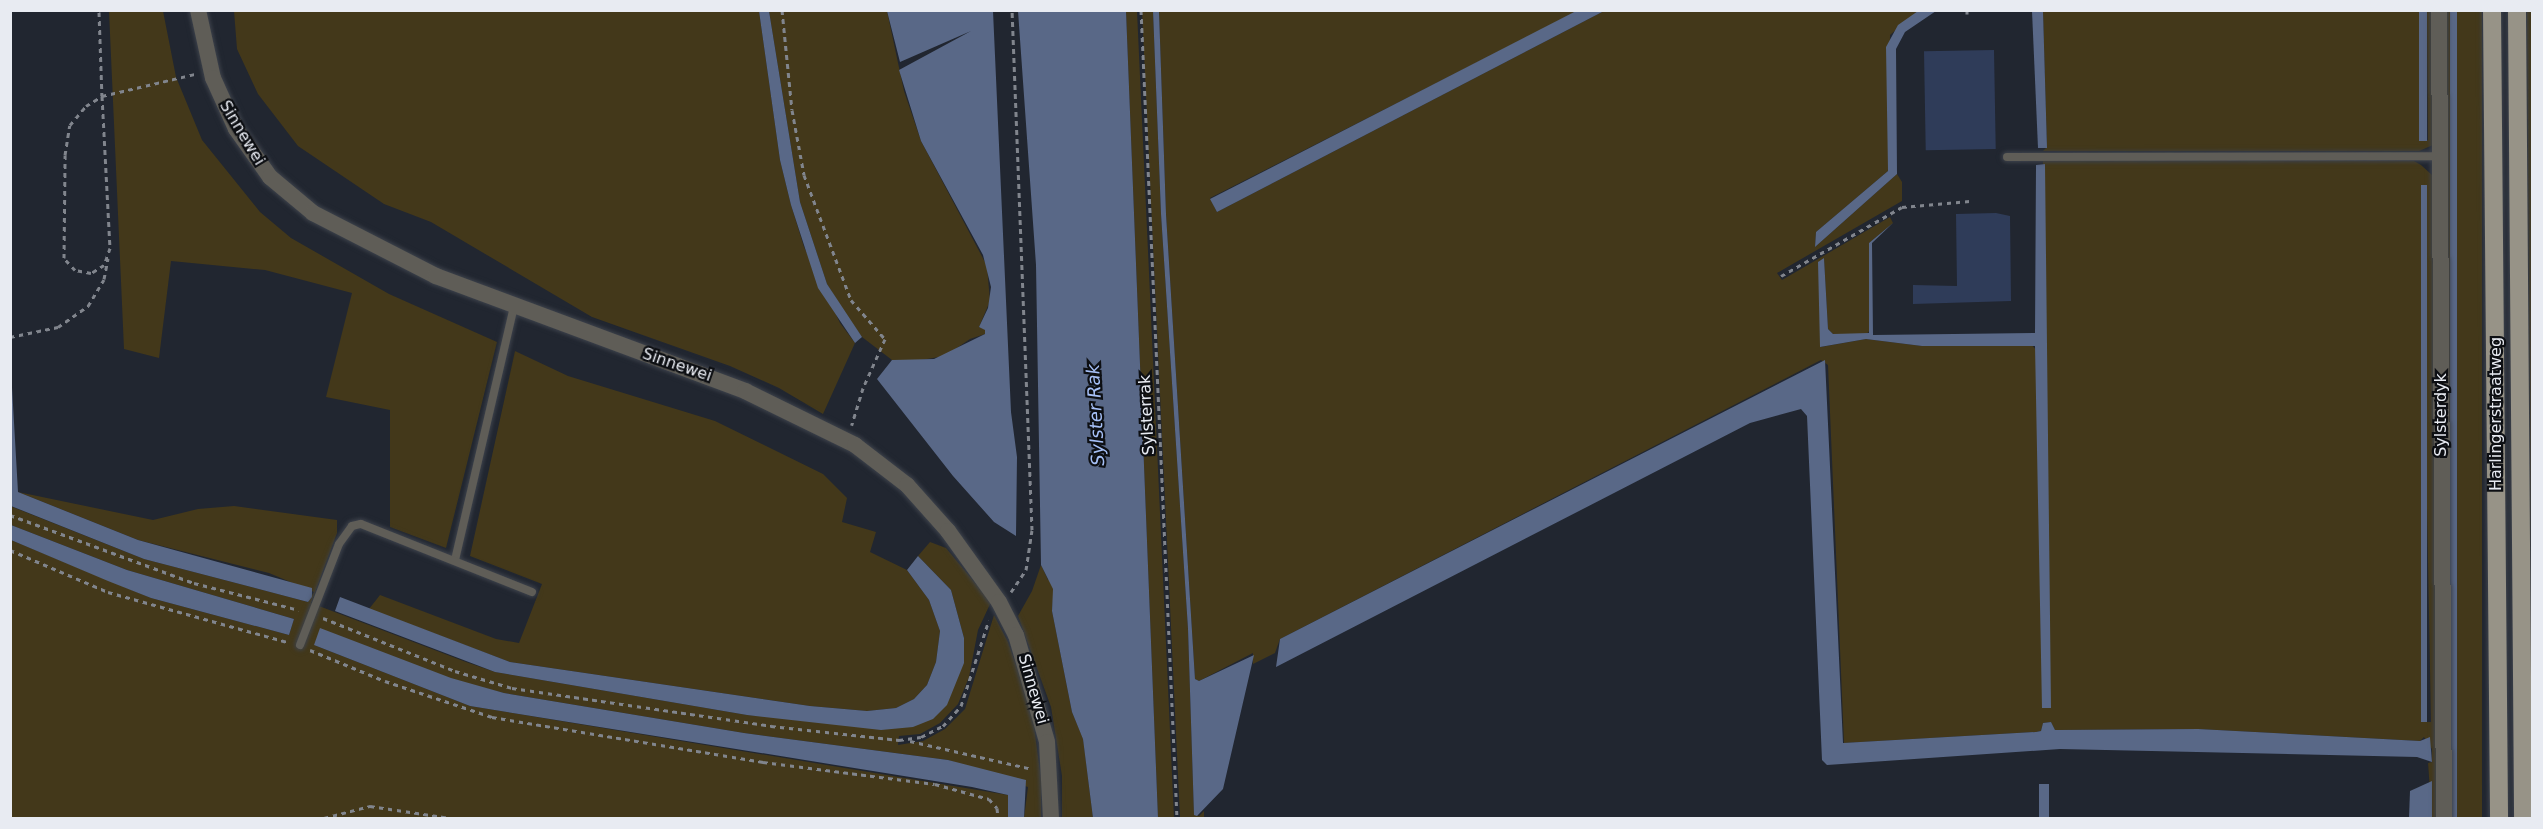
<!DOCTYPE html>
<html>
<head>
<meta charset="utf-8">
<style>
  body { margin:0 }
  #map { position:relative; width:2543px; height:829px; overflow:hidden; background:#212630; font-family:"DejaVu Sans",sans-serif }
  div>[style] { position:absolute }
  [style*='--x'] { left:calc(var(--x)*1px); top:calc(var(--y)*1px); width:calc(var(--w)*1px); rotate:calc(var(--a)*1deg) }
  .green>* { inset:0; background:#43381a; transform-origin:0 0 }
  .water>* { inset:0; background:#596887; transform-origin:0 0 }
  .building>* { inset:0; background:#2f3c59; transform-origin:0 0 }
  .path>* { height:3px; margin-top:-1.5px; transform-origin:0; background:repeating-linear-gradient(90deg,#81858d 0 4.5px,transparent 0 9px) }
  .roads { filter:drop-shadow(0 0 2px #3d424b) drop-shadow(0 0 2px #3d424b) }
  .lane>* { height:8px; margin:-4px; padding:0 4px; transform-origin:4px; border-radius:4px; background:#5f5d57 }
  .street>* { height:16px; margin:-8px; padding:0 8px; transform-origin:8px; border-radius:8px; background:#5f5d57 }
  .primary>* { height:18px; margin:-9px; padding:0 9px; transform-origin:9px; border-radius:9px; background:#979387 }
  span { translate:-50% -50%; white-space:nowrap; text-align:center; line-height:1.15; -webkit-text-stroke:4.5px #0d0f13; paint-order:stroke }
  .street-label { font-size:16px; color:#e8ebf2 }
  .water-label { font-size:18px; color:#a6c0f7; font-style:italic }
  .frame { position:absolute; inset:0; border:12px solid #e8ebf2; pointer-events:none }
</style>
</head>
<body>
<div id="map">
  <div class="green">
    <i style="clip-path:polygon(109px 11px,163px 11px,176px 77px,202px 140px,260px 212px,291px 238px,389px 294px,497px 342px,446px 548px,390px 527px,390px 410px,326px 397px,352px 293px,265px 270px,171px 261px,159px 358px,124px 349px)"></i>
    <i style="clip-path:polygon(234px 11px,759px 11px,780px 160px,791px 205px,804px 247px,840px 323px,855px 343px,823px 414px,779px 388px,730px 366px,592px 317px,431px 222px,384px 204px,298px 146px,258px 94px,237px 49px)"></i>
    <i style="clip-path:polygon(769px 11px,887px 11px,904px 91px,921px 141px,987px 266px,990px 301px,979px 327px,986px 329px,985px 334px,970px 339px,945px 356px,909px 362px,892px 360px,862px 337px,848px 318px,827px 284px,800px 202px)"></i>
    <i style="clip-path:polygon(1126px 11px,1137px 11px,1174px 818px,1158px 818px)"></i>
    <i style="clip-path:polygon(1142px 11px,1153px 11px,1161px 214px,1188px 629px,1194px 814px,1199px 816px,1204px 811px,1204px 818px,1180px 818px)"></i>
    <i style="clip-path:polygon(evenodd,1159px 11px,1578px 11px,1210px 198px,1217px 212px,1604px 11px,1918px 11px,1890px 35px,1888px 171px,1816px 232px,1815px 247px,1897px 174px,1902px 182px,1902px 201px,1777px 273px,1782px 280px,1890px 217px,1893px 223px,1869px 243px,1871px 329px,1865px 336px,1833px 334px,1828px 329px,1824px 258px,1821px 347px,1866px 339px,1922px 346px,2031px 344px,2037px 351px,2043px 161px,2414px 161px,2421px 165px,2432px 175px,2439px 818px,2432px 818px,2428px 763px,2432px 762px,2432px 749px,2424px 737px,2420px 741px,2198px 729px,2055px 730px,2051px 722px,2043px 723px,2041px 731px,2036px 732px,1844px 743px,1828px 365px,1821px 360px,1280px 639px,1275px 653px,1253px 664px,1253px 653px,1199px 681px,1195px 679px,1166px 214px,1159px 11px,2421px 185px,2431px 722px,2425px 722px,2421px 185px)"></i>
    <i style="clip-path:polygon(2043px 11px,2419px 11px,2420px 141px,2428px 140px,2427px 11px,2434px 11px,2433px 145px,2419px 151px,2043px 151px,2047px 147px)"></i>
    <i style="left:2443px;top:11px;width:7px;height:807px"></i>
    <i style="left:2457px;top:11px;width:25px;height:807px"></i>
    <i style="clip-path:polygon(2527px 11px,2532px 11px,2532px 760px,2528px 170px)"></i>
    <i style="clip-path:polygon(515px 351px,568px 376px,715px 421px,823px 474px,847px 498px,842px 522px,876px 532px,870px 552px,907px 570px,929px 600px,940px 631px,936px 662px,927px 685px,914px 699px,896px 708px,867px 711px,810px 706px,510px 662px,369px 609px,380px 595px,496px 639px,519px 643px,542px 584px,470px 556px)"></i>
    <i style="clip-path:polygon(18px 492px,153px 520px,198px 509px,234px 506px,337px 520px,337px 533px,311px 603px,466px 662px,495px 672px,747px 715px,913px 727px,964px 638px,951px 590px,918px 556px,930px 542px,946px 548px,991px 602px,978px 630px,969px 677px,958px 704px,940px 723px,920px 734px,899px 736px,898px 745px,923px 741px,945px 729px,965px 709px,994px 615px,1008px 642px,1032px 711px,1041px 779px,1041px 818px,1024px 818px,1028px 787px,948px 760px,744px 733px,504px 693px,314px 645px,470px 706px,1008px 795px,1008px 818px,11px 818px,11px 540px,151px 598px,289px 635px,294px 619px,127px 570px,11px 525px,10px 506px,144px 559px,308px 602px,314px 592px,269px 573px,138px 540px)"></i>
    <i style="clip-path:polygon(1063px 496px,1052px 611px,1072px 712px,1083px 738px,1093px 818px,1062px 818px,1062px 776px,1051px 707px,1018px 616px,1032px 591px,1041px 565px,1048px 580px)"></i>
  </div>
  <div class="water">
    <i style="clip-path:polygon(1578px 10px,1604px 11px,1217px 212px,1210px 199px)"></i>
    <i style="clip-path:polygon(759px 11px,769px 11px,800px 202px,827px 284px,862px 337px,855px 343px,818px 288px,791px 205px,780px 160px)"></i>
    <i style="clip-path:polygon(887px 11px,993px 11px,1011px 412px,1017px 457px,1016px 536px,994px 522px,953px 476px,877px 379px,892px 360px,934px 359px,985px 334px,985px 330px,979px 327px,988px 308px,991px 287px,983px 255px,921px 141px,899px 70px,971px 31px,900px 62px)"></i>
    <i style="clip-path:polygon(1018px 11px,1126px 11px,1158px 818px,1093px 818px,1083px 739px,1072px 712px,1052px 611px,1053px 589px,1041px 565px,1036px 265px)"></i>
    <i style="clip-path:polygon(1153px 11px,1159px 11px,1166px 214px,1195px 679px,1199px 681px,1254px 655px,1223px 789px,1197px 816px,1194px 815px,1188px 629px,1161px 214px)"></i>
    <i style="clip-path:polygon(1918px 11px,1936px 11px,1905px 32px,1896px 49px,1897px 174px,1815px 247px,1816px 232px,1888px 171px,1886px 47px,1898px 25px)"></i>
    <i style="clip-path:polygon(2032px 11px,2043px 11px,2047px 148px,2038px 148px)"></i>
    <i style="left:2419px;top:11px;width:8px;height:130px"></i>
    <i style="left:2450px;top:11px;width:7px;height:807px"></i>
    <i style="clip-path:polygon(2045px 164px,2051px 708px,2042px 708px,2035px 346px,1922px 346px,1866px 339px,1820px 347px,1818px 262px,1824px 258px,1828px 329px,1833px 334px,1869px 333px,1869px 243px,1893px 223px,1872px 243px,1873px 335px,2035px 333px,2036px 165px)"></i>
    <i style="left:2421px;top:185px;width:6px;height:537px"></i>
    <i style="clip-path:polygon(1825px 360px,1843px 743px,2036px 732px,2041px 731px,2043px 723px,2051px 722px,2055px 730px,2198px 729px,2420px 741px,2430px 737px,2432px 762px,2417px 757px,2060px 749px,1827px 765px,1822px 760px,1807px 416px,1801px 409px,1750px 423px,1276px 667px,1280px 639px)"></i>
    <i style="clip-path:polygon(11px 370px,18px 492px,138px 540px,312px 588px,312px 597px,308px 602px,144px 559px,11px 506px)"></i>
    <i style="clip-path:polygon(11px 525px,127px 570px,294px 619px,289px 635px,151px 598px,108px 581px,11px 540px)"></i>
    <i style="clip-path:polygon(918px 556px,951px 590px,964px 638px,964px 663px,947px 705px,933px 719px,913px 727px,881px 730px,747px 715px,495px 672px,335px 611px,340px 597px,510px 662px,810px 706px,867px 711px,896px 708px,914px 699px,927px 685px,936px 662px,940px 631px,929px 600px,907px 570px)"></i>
    <i style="clip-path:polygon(320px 628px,451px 678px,504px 693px,744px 733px,948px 760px,1026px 780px,1024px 818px,1008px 818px,1008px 795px,972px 787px,470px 706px,314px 645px)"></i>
    <i style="clip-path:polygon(2432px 781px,2432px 818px,2409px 818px,2410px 791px)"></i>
    <i style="left:2039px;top:784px;width:10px;height:34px"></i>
  </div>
  <div class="building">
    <i style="left:1994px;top:50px;width:99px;height:70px;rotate:89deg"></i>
    <i style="clip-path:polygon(1996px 213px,2010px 216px,2011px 301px,1913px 304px,1913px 285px,1957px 286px,1956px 214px)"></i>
  </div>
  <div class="path">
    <i style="--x:782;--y:10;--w:100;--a:84.3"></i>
    <i style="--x:792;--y:110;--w:66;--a:79.5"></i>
    <i style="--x:804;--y:175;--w:134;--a:69.4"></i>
    <i style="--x:851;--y:300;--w:52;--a:48.9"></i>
    <i style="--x:885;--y:339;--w:54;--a:114.2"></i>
    <i style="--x:863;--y:388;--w:39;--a:107"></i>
    <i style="--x:1141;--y:10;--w:809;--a:87.45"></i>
    <i style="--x:99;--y:12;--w:84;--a:88"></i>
    <i style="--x:102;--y:96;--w:152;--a:87"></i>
    <i style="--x:110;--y:248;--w:18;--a:109"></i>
    <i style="--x:104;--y:265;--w:15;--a:148"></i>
    <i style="--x:91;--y:273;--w:16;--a:-169"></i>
    <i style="--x:75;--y:270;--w:16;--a:-133"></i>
    <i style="--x:64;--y:258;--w:103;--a:-89.4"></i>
    <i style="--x:65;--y:155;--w:30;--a:-81"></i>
    <i style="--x:70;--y:125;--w:25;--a:-50"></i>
    <i style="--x:86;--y:106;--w:19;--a:-32"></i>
    <i style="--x:102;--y:96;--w:96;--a:-13.3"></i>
    <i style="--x:1967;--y:14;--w:4;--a:-90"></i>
    <i style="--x:1781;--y:276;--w:139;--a:-29.7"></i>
    <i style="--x:1902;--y:207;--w:68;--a:-5"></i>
    <i style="--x:10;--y:337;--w:49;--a:-11.8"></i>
    <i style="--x:58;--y:327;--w:37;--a:-35"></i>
    <i style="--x:88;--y:306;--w:31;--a:-59"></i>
    <i style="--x:104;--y:279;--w:21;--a:-79"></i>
    <i style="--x:10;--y:515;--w:196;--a:20.3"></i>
    <i style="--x:194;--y:583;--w:108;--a:14.4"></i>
    <i style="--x:10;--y:550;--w:107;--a:23.2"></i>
    <i style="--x:108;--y:592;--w:186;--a:15.6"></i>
    <i style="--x:1011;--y:592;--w:27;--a:-56"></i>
    <i style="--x:1026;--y:570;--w:40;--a:-81.5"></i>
    <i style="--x:1032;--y:530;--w:520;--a:-92.2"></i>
    <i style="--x:323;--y:618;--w:142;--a:21.9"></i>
    <i style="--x:455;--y:671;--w:59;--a:16.6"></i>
    <i style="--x:512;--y:688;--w:262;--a:8.3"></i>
    <i style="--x:771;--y:726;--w:129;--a:6.2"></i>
    <i style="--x:899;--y:740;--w:22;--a:-8"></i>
    <i style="--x:921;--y:737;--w:25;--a:-27"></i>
    <i style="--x:943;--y:726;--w:27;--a:-48"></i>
    <i style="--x:961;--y:706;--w:90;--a:-72"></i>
    <i style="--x:310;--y:650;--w:81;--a:22.5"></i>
    <i style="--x:385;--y:681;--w:113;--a:18.6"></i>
    <i style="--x:492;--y:717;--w:275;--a:9.4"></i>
    <i style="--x:763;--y:762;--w:173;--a:7.3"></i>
    <i style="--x:935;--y:784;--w:56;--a:15.5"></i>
    <i style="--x:989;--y:799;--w:12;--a:48"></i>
    <i style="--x:997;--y:808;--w:10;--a:84"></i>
    <i style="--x:910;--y:741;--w:125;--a:12.9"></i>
    <i style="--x:324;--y:818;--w:48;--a:-14.6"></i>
    <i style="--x:370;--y:806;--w:81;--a:8.5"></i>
  </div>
  <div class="roads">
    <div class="lane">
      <i style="--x:2007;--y:157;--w:433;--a:-0.1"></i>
      <i style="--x:455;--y:560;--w:260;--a:-76.9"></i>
      <i style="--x:300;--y:645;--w:108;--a:-68.9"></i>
      <i style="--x:339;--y:544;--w:22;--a:-54"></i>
      <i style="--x:352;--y:526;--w:9;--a:-13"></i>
      <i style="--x:361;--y:524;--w:184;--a:21.7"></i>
    </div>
    <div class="street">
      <i style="--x:198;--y:10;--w:70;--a:77.6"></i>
      <i style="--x:213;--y:78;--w:56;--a:65.7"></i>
      <i style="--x:236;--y:129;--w:59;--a:54.7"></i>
      <i style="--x:270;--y:177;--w:56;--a:39.9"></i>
      <i style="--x:313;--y:213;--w:138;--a:27.1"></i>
      <i style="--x:436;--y:276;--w:330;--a:20.4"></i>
      <i style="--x:745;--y:391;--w:123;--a:26.1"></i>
      <i style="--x:855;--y:445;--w:66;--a:37.6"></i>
      <i style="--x:907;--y:485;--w:62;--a:48.3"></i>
      <i style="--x:948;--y:531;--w:87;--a:54.3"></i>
      <i style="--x:999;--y:602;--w:37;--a:63"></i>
      <i style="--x:1016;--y:635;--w:111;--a:73.8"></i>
      <i style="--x:1047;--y:742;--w:76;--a:87"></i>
      <i style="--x:2439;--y:10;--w:808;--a:89.65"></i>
    </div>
    <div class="primary">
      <i style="--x:2492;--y:10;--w:808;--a:89.5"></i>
      <i style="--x:2517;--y:10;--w:808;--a:89.57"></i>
    </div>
  </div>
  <div class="street-label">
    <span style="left:242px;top:133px;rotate:59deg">Sinnewei</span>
    <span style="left:677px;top:365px;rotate:19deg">Sinnewei</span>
    <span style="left:2496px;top:414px;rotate:-90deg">Harlingerstraatweg</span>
    <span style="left:1147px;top:415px;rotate:-93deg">Sylsterrak</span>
    <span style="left:2441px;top:415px;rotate:-90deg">Sylsterdyk</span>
    <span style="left:1033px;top:689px;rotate:74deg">Sinnewei</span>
  </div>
  <div class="water-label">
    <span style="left:1096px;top:415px;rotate:-93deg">Sylster Rak</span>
  </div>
  <div class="frame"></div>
</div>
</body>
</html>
